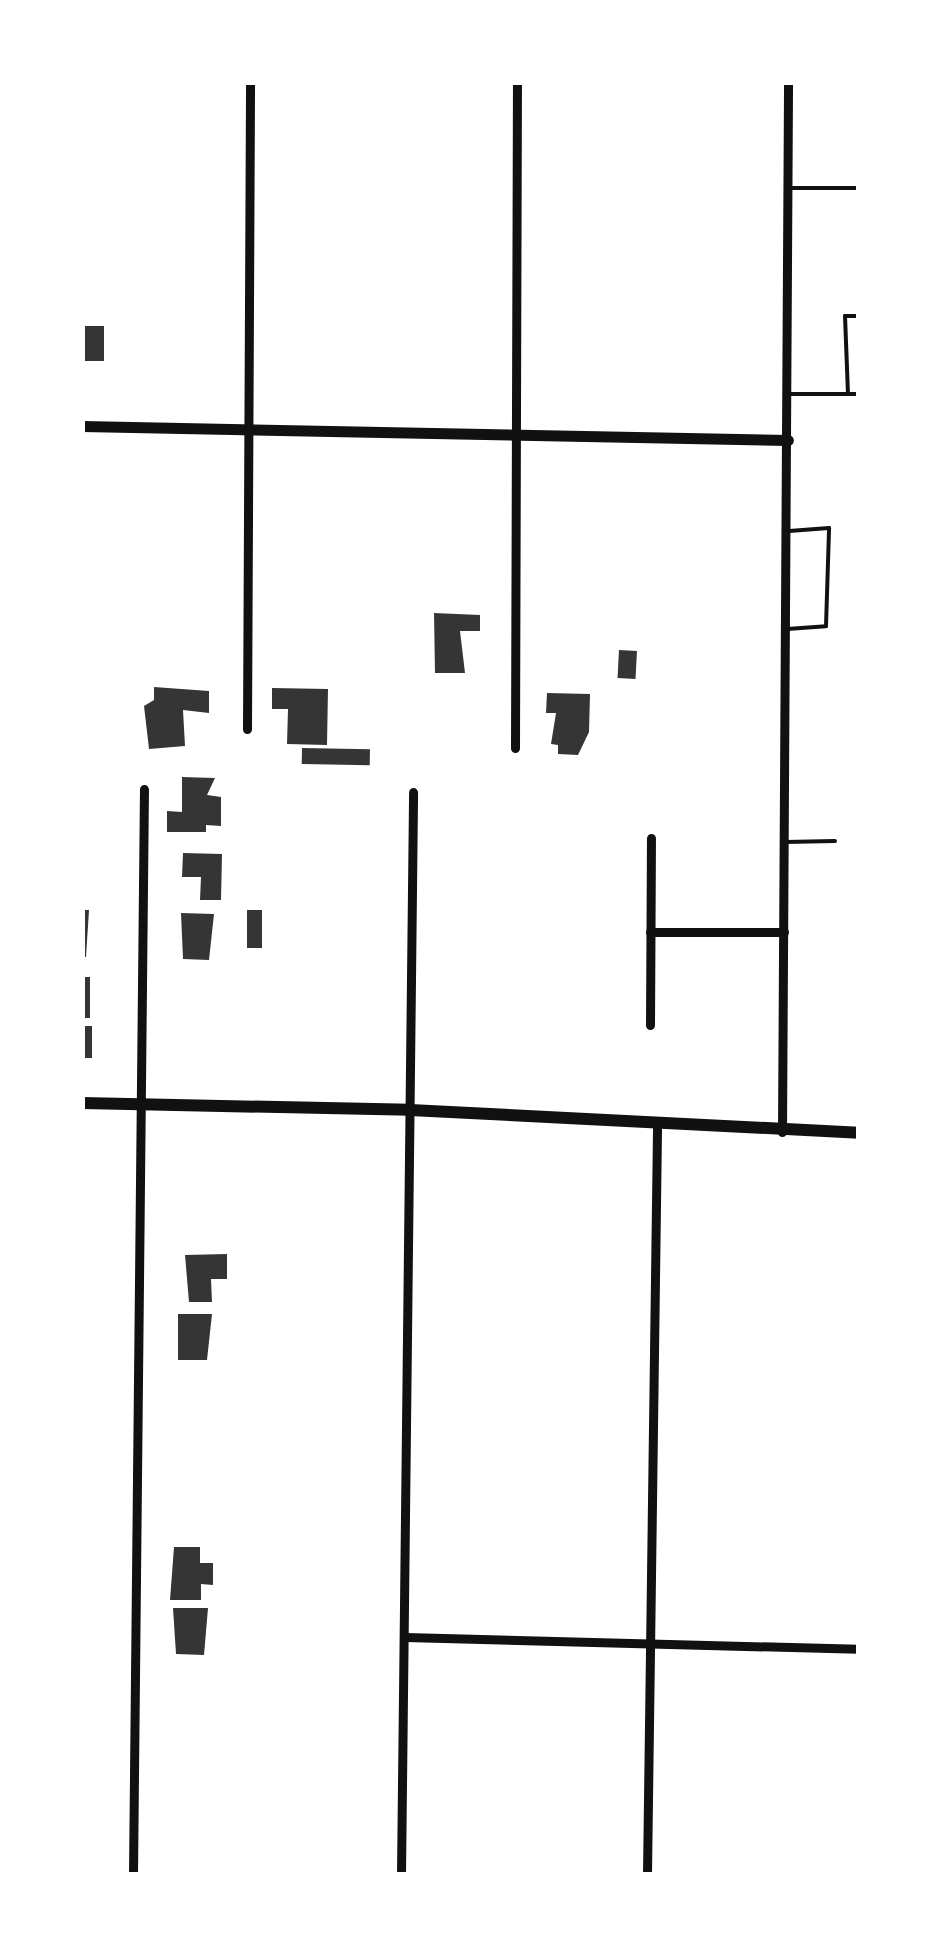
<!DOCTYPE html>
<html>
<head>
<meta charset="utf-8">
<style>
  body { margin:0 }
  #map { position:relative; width:941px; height:1957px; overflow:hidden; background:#fff; font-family:"Nunito Sans",sans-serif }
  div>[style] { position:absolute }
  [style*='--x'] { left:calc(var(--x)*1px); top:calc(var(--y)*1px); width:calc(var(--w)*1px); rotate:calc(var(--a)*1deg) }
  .building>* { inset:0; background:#353535; transform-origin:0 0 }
  .service>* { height:4px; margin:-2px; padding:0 2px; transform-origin:2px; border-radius:2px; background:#111 }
  .minor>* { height:9px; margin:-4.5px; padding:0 4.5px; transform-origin:4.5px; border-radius:4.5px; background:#111 }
  .tertiary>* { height:11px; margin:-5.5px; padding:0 5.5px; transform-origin:5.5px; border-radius:5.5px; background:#111 }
  .secondary>* { height:12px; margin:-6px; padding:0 6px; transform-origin:6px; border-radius:6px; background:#111 }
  span { translate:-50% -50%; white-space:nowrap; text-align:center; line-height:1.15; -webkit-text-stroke:9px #fff; paint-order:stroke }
  .frame { position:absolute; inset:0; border:85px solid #fff; pointer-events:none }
</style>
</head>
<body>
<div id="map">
  <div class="building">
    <i style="left:82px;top:326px;width:22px;height:35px"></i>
    <i style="clip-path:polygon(434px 613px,480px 615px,480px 631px,460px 631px,465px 673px,435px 673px)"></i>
    <i style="left:619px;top:650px;width:18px;height:28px;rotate:3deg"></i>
    <i style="clip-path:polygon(154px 687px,209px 691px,209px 713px,183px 710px,185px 746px,149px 749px,144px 706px,154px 700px)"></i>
    <i style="clip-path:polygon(272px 688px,328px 689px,327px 745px,287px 744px,288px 709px,272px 709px)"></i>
    <i style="clip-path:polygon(547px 693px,590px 694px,589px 732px,578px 755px,558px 754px,558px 745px,551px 744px,556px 713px,546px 713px)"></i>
    <i style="left:302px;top:748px;width:68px;height:16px;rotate:1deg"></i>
    <i style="clip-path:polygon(182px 777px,215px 778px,207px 795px,221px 797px,221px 826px,206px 825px,206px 832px,167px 832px,167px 811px,182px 812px)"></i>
    <i style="clip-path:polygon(183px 853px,222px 854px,221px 900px,200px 900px,201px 877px,182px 877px)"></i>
    <i style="clip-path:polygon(82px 910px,89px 910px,86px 957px,82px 957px)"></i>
    <i style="left:247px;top:910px;width:15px;height:38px"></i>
    <i style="clip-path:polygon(181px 913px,214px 914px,209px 960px,183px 959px)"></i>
    <i style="left:82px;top:977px;width:8px;height:41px"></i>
    <i style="left:82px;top:1026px;width:10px;height:32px"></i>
    <i style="clip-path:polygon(227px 1254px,227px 1279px,211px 1279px,212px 1302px,189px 1302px,185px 1255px)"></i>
    <i style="clip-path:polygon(178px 1314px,212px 1314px,207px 1360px,178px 1360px)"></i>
    <i style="clip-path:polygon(174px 1547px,200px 1547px,200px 1563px,213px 1563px,213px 1585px,201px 1584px,201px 1600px,170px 1600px)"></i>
    <i style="clip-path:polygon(173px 1608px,208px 1608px,204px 1655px,176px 1654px)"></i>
  </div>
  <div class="service">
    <i style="--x:788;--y:188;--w:70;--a:0"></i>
    <i style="--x:788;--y:394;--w:60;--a:0"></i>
    <i style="--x:848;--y:394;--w:78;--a:-92.2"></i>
    <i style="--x:845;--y:316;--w:13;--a:0"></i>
    <i style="--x:848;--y:394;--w:10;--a:0"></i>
    <i style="--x:787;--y:629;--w:39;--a:-4"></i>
    <i style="--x:826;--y:626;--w:98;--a:-88.2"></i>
    <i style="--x:829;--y:528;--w:40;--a:175.7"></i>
    <i style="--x:785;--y:842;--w:50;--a:-1.1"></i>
  </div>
  <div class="minor">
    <i style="--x:247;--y:729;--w:647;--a:-89.73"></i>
    <i style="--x:515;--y:748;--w:666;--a:-89.83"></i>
    <i style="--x:650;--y:932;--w:134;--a:0"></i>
    <i style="--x:650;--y:1025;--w:187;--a:-89.7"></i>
    <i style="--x:782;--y:1132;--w:1050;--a:-89.67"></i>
    <i style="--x:405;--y:1637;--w:453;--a:1.5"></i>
    <i style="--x:133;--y:1874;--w:1085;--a:-89.42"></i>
    <i style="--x:401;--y:1874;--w:1082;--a:-89.36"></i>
    <i style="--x:647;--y:1874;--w:747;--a:-89.23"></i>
  </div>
  <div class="tertiary">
    <i style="--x:82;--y:426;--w:706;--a:1.14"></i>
  </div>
  <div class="secondary">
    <i style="--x:82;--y:1103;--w:328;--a:1.2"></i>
    <i style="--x:410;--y:1110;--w:449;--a:2.9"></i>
  </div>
  <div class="frame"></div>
</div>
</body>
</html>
